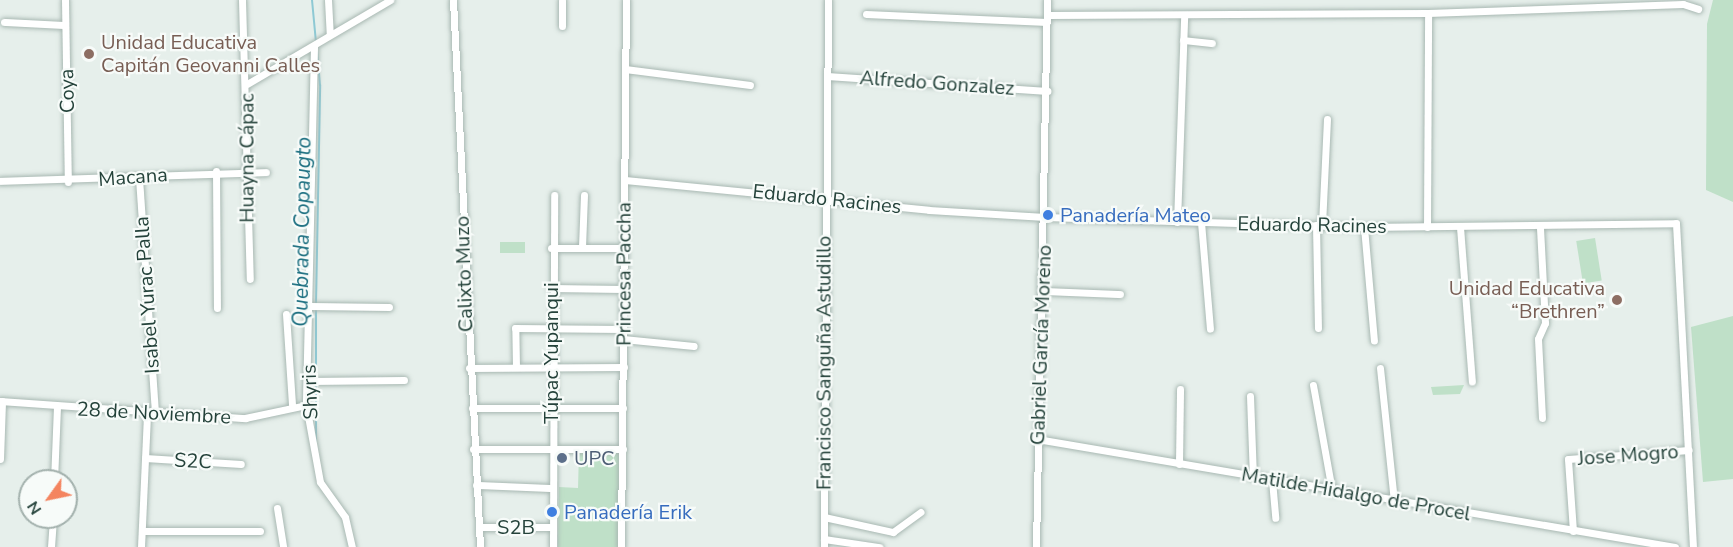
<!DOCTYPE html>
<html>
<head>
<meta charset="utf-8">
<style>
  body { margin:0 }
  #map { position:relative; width:1733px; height:547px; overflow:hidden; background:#e6efeb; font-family:"Nunito Sans",sans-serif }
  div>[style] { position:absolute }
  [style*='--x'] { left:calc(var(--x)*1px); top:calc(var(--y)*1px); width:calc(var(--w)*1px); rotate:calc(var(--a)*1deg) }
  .green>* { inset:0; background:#bfe0c8; transform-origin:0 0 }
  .stream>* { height:2px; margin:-1px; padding:0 1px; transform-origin:1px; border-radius:1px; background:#8ec9d4 }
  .roads { filter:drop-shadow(0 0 2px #a8b8b2) drop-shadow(0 0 2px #a8b8b2) }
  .minor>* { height:7px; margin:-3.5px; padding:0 3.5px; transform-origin:3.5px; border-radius:3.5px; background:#fff }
  .dots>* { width:16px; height:16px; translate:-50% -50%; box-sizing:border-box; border:3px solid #f7fbf9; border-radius:50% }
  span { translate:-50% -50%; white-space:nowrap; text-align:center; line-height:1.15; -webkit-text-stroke:4.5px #f7fbf9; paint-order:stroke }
  .education-label { font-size:20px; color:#785e54 }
  .left { translate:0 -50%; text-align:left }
  .right { translate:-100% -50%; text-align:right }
  .street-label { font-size:20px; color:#24423a }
  .shop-label { font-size:20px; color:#366cbe }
  .service-label { font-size:20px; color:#4e5e75 }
  .water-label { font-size:21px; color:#1c6f80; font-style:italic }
  .north { position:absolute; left:18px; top:469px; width:60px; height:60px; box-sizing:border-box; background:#f7fbf9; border:2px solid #a3b1ad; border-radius:50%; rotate:237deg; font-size:16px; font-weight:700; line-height:24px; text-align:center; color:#24423a }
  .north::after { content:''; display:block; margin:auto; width:21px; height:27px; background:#f4845f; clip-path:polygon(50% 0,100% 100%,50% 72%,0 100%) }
</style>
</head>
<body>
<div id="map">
  <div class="green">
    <i style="clip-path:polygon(1713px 0,1733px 0,1733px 202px,1706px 190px,1707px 24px)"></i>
    <i style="left:1595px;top:238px;width:43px;height:19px;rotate:81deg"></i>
    <i style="left:500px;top:242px;width:25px;height:11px"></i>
    <i style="clip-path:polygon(1733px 316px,1733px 479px,1703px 482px,1691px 327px)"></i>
    <i style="clip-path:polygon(1464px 385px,1460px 394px,1433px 395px,1431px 387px)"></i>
    <i style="clip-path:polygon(579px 451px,620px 452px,618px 547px,558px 547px,559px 487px,578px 488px)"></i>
  </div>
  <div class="stream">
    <i style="--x:312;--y:0;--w:42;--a:84.6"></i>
    <i style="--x:316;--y:303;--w:218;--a:-88.9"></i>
    <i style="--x:320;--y:85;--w:34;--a:-95"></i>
    <i style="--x:316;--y:309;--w:69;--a:90"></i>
    <i style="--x:316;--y:384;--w:60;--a:90"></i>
  </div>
  <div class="roads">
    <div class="minor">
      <i style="--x:65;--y:0;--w:182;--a:89.1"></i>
      <i style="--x:242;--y:0;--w:279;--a:88.4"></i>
      <i style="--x:328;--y:0;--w:34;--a:87"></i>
      <i style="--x:453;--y:0;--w:548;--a:87.17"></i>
      <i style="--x:866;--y:14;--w:181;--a:2.5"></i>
      <i style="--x:1047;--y:15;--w:381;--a:-0.3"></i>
      <i style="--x:1428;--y:13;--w:255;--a:-2"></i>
      <i style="--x:1683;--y:4;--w:16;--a:18"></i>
      <i style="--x:4;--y:22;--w:61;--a:2.8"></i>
      <i style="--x:562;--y:26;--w:26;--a:-90"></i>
      <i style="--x:1183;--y:40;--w:29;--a:6"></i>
      <i style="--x:314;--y:47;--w:358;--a:91.3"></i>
      <i style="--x:306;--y:405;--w:78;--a:79.7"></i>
      <i style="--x:320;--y:482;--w:43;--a:54.5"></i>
      <i style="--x:345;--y:517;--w:31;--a:77"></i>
      <i style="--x:625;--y:69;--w:126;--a:7.3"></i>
      <i style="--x:827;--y:76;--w:221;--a:3.9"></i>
      <i style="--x:247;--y:84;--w:166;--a:-30.4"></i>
      <i style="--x:216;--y:171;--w:137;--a:89.6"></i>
      <i style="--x:139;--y:178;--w:236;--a:86.1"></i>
      <i style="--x:625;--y:180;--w:305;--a:5.6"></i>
      <i style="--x:929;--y:210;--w:116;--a:3.5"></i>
      <i style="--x:1045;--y:217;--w:319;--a:1.8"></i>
      <i style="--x:1364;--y:227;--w:312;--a:-0.7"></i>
      <i style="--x:1676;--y:223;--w:324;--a:87"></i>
      <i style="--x:0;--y:181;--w:266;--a:-1.9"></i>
      <i style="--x:1177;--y:222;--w:205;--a:-88"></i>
      <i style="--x:1201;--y:222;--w:107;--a:85.2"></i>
      <i style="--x:1316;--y:225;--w:103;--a:88.9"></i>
      <i style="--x:1322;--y:225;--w:106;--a:-87.3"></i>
      <i style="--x:1364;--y:227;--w:114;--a:85"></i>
      <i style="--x:1427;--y:227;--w:214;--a:-89.7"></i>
      <i style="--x:1460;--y:227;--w:155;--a:85.6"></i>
      <i style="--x:1540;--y:228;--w:95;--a:87"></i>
      <i style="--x:1545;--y:323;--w:17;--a:114"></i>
      <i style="--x:1538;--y:339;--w:79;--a:87.1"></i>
      <i style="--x:582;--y:247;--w:52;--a:-87.8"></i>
      <i style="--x:551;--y:248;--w:72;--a:0"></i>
      <i style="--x:551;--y:288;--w:72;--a:0.8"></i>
      <i style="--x:1042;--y:291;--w:78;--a:2.2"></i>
      <i style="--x:310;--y:306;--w:79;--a:0.7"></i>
      <i style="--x:286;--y:314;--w:91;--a:86.2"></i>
      <i style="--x:623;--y:339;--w:71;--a:5.6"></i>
      <i style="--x:516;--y:367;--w:39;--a:-91"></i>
      <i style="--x:515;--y:328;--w:108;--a:0.5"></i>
      <i style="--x:469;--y:368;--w:155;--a:-0.4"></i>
      <i style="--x:1380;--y:368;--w:134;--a:84"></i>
      <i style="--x:308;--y:381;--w:96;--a:-0.6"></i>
      <i style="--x:1313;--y:385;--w:108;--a:79.8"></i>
      <i style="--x:1250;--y:396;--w:81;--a:87.9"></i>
      <i style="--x:0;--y:401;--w:246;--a:4"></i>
      <i style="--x:245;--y:418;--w:62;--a:-12"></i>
      <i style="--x:472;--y:408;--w:151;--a:0"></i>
      <i style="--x:1037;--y:439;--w:647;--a:9.61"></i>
      <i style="--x:473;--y:449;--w:150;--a:0"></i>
      <i style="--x:145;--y:458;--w:96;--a:3.6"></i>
      <i style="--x:0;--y:459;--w:58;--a:-88"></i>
      <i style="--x:1179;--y:464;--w:75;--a:-89.2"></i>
      <i style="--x:1272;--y:480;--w:38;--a:85"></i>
      <i style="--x:54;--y:481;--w:74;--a:-87.7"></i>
      <i style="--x:476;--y:485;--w:76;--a:2.3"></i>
      <i style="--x:277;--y:508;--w:39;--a:81"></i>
      <i style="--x:824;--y:517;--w:71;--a:12.3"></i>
      <i style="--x:893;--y:532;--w:34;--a:-36"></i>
      <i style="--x:479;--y:527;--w:74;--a:0"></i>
      <i style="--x:142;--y:531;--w:118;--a:0"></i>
      <i style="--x:1573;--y:531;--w:72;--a:-94"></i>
      <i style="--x:1568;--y:459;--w:121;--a:-4.3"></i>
      <i style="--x:824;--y:539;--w:56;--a:8.3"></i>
      <i style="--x:51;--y:547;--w:30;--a:-86"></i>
      <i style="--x:141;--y:547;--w:134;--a:-87.4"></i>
      <i style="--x:553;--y:547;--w:352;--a:-89.8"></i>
      <i style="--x:621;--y:547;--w:547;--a:-89.48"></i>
      <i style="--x:824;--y:547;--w:547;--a:-89.58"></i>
      <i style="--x:1036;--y:547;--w:547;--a:-88.85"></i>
    </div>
  </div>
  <div class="dots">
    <i style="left:89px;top:54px;background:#8d6e63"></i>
    <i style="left:1048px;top:215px;background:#3f7fe0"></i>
    <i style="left:1617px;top:300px;background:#8d6e63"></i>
    <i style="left:562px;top:458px;background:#5c6f8a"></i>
    <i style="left:552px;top:512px;background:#3f7fe0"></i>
  </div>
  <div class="education-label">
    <span class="left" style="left:101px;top:54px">Unidad Educativa<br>Capitán Geovanni Calles</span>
    <span class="right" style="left:1605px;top:300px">Unidad Educativa<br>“Brethren”</span>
  </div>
  <div class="street-label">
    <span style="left:937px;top:83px;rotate:4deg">Alfredo Gonzalez</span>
    <span style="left:67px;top:91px;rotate:-91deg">Coya</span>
    <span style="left:247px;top:158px;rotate:-90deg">Huayna Cápac</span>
    <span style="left:133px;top:177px;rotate:-4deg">Macana</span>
    <span style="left:827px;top:199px;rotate:6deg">Eduardo Racines</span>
    <span style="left:1312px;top:225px;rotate:1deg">Eduardo Racines</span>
    <span style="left:464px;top:274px;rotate:-92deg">Calixto Muzo</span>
    <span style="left:624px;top:274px;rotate:-90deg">Princesa Paccha</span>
    <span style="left:147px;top:295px;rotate:-94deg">Isabel Yurac Palla</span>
    <span style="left:1041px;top:345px;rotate:-88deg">Gabriel García Moreno</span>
    <span style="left:551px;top:353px;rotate:-90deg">Túpac Yupanqui</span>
    <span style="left:824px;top:363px;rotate:-90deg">Francisco Sanguña Astudillo</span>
    <span style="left:310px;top:392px;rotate:-92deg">Shyris</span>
    <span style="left:154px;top:413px;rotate:3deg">28 de Noviembre</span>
    <span style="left:1628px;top:455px;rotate:-4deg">Jose Mogro</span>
    <span style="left:193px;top:461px;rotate:3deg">S2C</span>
    <span style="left:1356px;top:494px;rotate:10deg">Matilde Hidalgo de Procel</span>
    <span style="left:516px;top:527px">S2B</span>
  </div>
  <div class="shop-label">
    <span class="left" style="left:1060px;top:215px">Panadería Mateo</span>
    <span class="left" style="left:564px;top:512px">Panadería Erik</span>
  </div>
  <div class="service-label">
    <span class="left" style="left:574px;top:458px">UPC</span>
  </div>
  <div class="water-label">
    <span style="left:302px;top:232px;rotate:-89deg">Quebrada Copaugto</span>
  </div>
  <div class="north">N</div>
</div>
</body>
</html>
